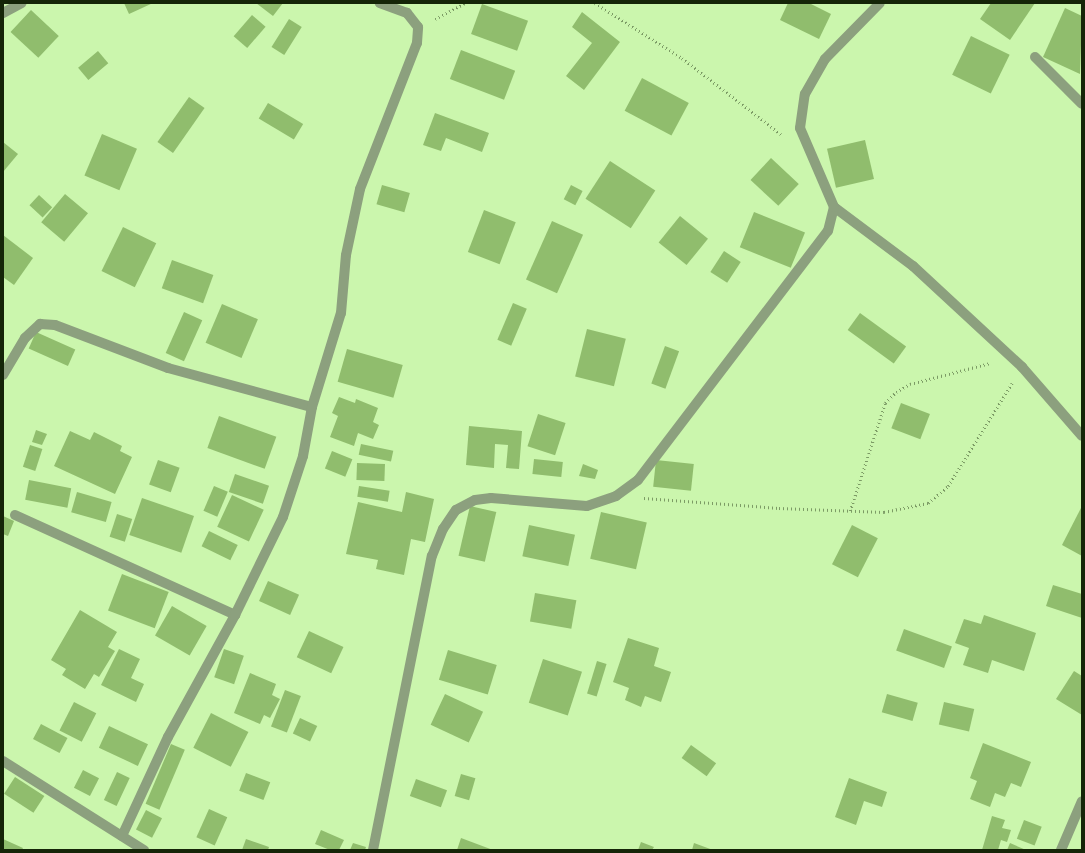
<!DOCTYPE html>
<html>
<head>
<meta charset="utf-8">
<style>
  body { margin:0 }
  #map { position:relative; width:1085px; height:853px; overflow:hidden; background:#cbf6ad; font-family:"Golos Text",sans-serif }
  div>[style] { position:absolute }
  [style*='--x'] { left:calc(var(--x)*1px); top:calc(var(--y)*1px); width:calc(var(--w)*1px); rotate:calc(var(--a)*1deg) }
  .building>* { inset:0; background:#90bd6d; transform-origin:0 0 }
  .path>* { height:2.5px; margin-top:-1.25px; transform-origin:0; background:repeating-linear-gradient(90deg,#7c9b65 0 1px,transparent 0 4px) }
  .minor>* { height:10px; margin:-5px; padding:0 5px; transform-origin:5px; border-radius:5px; background:#8ca07e }
  span { translate:-50% -50%; white-space:nowrap; text-align:center; line-height:1.15; -webkit-text-stroke:3px #e3fdd2; paint-order:stroke }
  .frame { position:absolute; inset:0; border:4px solid #152508; pointer-events:none }
</style>
</head>
<body>
<div id="map">
  <div class="building">
    <i style="clip-path:polygon(124px 3px,153px 3px,129px 14px)"></i>
    <i style="clip-path:polygon(256px 3px,283px 3px,273px 16px)"></i>
    <i style="clip-path:polygon(788px 3px,809px 3px,831px 14px,819px 39px,780px 20px)"></i>
    <i style="clip-path:polygon(991px 3px,1035px 3px,1010px 40px,980px 19px)"></i>
    <i style="left:482px;top:4px;width:49px;height:32px;rotate:20deg"></i>
    <i style="clip-path:polygon(1065px 8px,1082px 16px,1080px 74px,1043px 57px)"></i>
    <i style="left:31px;top:10px;width:38px;height:30px;rotate:43deg"></i>
    <i style="clip-path:polygon(582px 12px,620px 42px,584px 90px,566px 76px,592px 43px,572px 27px)"></i>
    <i style="left:252px;top:15px;width:18px;height:28px;rotate:41deg"></i>
    <i style="left:289px;top:19px;width:15px;height:33px;rotate:32deg"></i>
    <i style="left:971px;top:36px;width:43px;height:43px;rotate:26deg"></i>
    <i style="left:461px;top:50px;width:58px;height:31px;rotate:21deg"></i>
    <i style="left:98px;top:51px;width:16px;height:26px;rotate:50deg"></i>
    <i style="left:642px;top:78px;width:53px;height:37px;rotate:28deg"></i>
    <i style="left:189px;top:97px;width:19px;height:55px;rotate:35deg"></i>
    <i style="left:268px;top:103px;width:41px;height:18px;rotate:31deg"></i>
    <i style="clip-path:polygon(435px 113px,489px 133px,482px 152px,446px 138px,441px 151px,423px 145px)"></i>
    <i style="left:102px;top:134px;width:38px;height:45px;rotate:23deg"></i>
    <i style="left:865px;top:140px;width:40px;height:39px;rotate:77deg"></i>
    <i style="clip-path:polygon(3px 142px,18px 154px,3px 172px)"></i>
    <i style="left:771px;top:158px;width:38px;height:30px;rotate:43deg"></i>
    <i style="left:610px;top:161px;width:54px;height:45px;rotate:33deg"></i>
    <i style="left:382px;top:185px;width:29px;height:20px;rotate:16deg"></i>
    <i style="left:571px;top:185px;width:13px;height:16px;rotate:27deg"></i>
    <i style="left:65px;top:194px;width:30px;height:37px;rotate:40deg"></i>
    <i style="left:39px;top:195px;width:18px;height:14px;rotate:43deg"></i>
    <i style="left:484px;top:210px;width:34px;height:45px;rotate:21deg"></i>
    <i style="left:754px;top:212px;width:55px;height:38px;rotate:22deg"></i>
    <i style="left:680px;top:216px;width:36px;height:34px;rotate:39deg"></i>
    <i style="left:552px;top:221px;width:34px;height:64px;rotate:24deg"></i>
    <i style="left:123px;top:227px;width:37px;height:49px;rotate:26deg"></i>
    <i style="clip-path:polygon(3px 235px,33px 258px,14px 285px,3px 277px)"></i>
    <i style="left:724px;top:251px;width:20px;height:25px;rotate:33deg"></i>
    <i style="left:172px;top:260px;width:44px;height:30px;rotate:20deg"></i>
    <i style="left:513px;top:303px;width:15px;height:40px;rotate:23deg"></i>
    <i style="left:222px;top:304px;width:39px;height:42px;rotate:23deg"></i>
    <i style="left:184px;top:312px;width:20px;height:45px;rotate:24deg"></i>
    <i style="left:860px;top:313px;width:57px;height:21px;rotate:36deg"></i>
    <i style="left:587px;top:329px;width:40px;height:49px;rotate:14deg"></i>
    <i style="left:36px;top:332px;width:43px;height:18px;rotate:24deg"></i>
    <i style="left:665px;top:346px;width:15px;height:40px;rotate:20deg"></i>
    <i style="left:347px;top:349px;width:58px;height:34px;rotate:16deg"></i>
    <i style="clip-path:polygon(339px 397px,355px 403px,356px 399px,378px 408px,373px 422px,379px 425px,373px 439px,358px 433px,354px 446px,330px 437px,338px 416px,332px 413px)"></i>
    <i style="left:901px;top:403px;width:31px;height:27px;rotate:21deg"></i>
    <i style="left:538px;top:414px;width:29px;height:34px;rotate:18deg"></i>
    <i style="left:219px;top:416px;width:61px;height:34px;rotate:20deg"></i>
    <i style="clip-path:polygon(469px 426px,522px 431px,519px 469px,506px 468px,508px 445px,495px 444px,494px 468px,466px 465px)"></i>
    <i style="clip-path:polygon(36px 430px,47px 434px,42px 445px,32px 442px)"></i>
    <i style="clip-path:polygon(70px 431px,90px 440px,94px 432px,122px 446px,120px 451px,132px 457px,115px 494px,54px 466px)"></i>
    <i style="left:361px;top:444px;width:33px;height:11px;rotate:12deg"></i>
    <i style="left:30px;top:445px;width:13px;height:23px;rotate:18deg"></i>
    <i style="left:332px;top:451px;width:22px;height:19px;rotate:22deg"></i>
    <i style="left:534px;top:459px;width:29px;height:15px;rotate:6deg"></i>
    <i style="left:158px;top:460px;width:23px;height:26px;rotate:20deg"></i>
    <i style="left:656px;top:460px;width:38px;height:27px;rotate:6deg"></i>
    <i style="left:357px;top:463px;width:28px;height:17px;rotate:2deg"></i>
    <i style="clip-path:polygon(583px 464px,598px 470px,595px 479px,579px 476px)"></i>
    <i style="left:235px;top:474px;width:36px;height:19px;rotate:19deg"></i>
    <i style="left:29px;top:480px;width:43px;height:20px;rotate:11deg"></i>
    <i style="left:214px;top:486px;width:15px;height:27px;rotate:23deg"></i>
    <i style="left:359px;top:486px;width:31px;height:11px;rotate:9deg"></i>
    <i style="left:77px;top:492px;width:36px;height:21px;rotate:16deg"></i>
    <i style="clip-path:polygon(406px 492px,434px 499px,425px 542px,411px 539px,404px 575px,376px 569px,378px 560px,346px 554px,358px 502px,402px 512px)"></i>
    <i style="left:232px;top:495px;width:35px;height:35px;rotate:25deg"></i>
    <i style="left:142px;top:498px;width:55px;height:39px;rotate:19deg"></i>
    <i style="left:470px;top:506px;width:27px;height:51px;rotate:13deg"></i>
    <i style="clip-path:polygon(1082px 506px,1082px 556px,1062px 545px)"></i>
    <i style="left:601px;top:512px;width:47px;height:48px;rotate:13deg"></i>
    <i style="left:117px;top:514px;width:16px;height:24px;rotate:18deg"></i>
    <i style="clip-path:polygon(3px 516px,14px 521px,8px 536px,3px 534px)"></i>
    <i style="left:529px;top:525px;width:47px;height:32px;rotate:12deg"></i>
    <i style="left:852px;top:525px;width:29px;height:44px;rotate:27deg"></i>
    <i style="left:209px;top:531px;width:32px;height:17px;rotate:26deg"></i>
    <i style="left:122px;top:574px;width:50px;height:39px;rotate:21deg"></i>
    <i style="left:268px;top:581px;width:34px;height:22px;rotate:24deg"></i>
    <i style="clip-path:polygon(1053px 585px,1082px 594px,1082px 618px,1046px 606px)"></i>
    <i style="left:535px;top:593px;width:42px;height:29px;rotate:10deg"></i>
    <i style="left:172px;top:606px;width:40px;height:34px;rotate:30deg"></i>
    <i style="clip-path:polygon(80px 610px,117px 632px,108px 647px,115px 651px,99px 677px,94px 674px,85px 689px,62px 675px,66px 669px,51px 660px)"></i>
    <i style="clip-path:polygon(984px 615px,1036px 633px,1024px 671px,992px 660px,988px 673px,963px 665px,969px 648px,955px 643px,964px 619px,981px 624px)"></i>
    <i style="left:904px;top:629px;width:51px;height:23px;rotate:20deg"></i>
    <i style="left:309px;top:631px;width:38px;height:29px;rotate:25deg"></i>
    <i style="clip-path:polygon(628px 638px,659px 648px,654px 666px,671px 672px,661px 702px,645px 696px,641px 707px,625px 700px,629px 688px,613px 682px)"></i>
    <i style="clip-path:polygon(119px 649px,140px 659px,131px 678px,144px 684px,136px 702px,101px 685px)"></i>
    <i style="left:224px;top:649px;width:21px;height:30px;rotate:19deg"></i>
    <i style="left:448px;top:650px;width:51px;height:31px;rotate:17deg"></i>
    <i style="left:543px;top:659px;width:41px;height:46px;rotate:18deg"></i>
    <i style="left:597px;top:661px;width:10px;height:34px;rotate:17deg"></i>
    <i style="clip-path:polygon(1074px 671px,1082px 676px,1082px 715px,1056px 699px)"></i>
    <i style="clip-path:polygon(250px 673px,276px 684px,272px 695px,280px 699px,270px 718px,264px 715px,260px 724px,234px 713px)"></i>
    <i style="left:285px;top:690px;width:17px;height:39px;rotate:21deg"></i>
    <i style="left:445px;top:694px;width:42px;height:34px;rotate:25deg"></i>
    <i style="left:887px;top:694px;width:32px;height:19px;rotate:16deg"></i>
    <i style="left:74px;top:702px;width:25px;height:32px;rotate:27deg"></i>
    <i style="left:944px;top:702px;width:31px;height:23px;rotate:13deg"></i>
    <i style="left:211px;top:713px;width:42px;height:39px;rotate:27deg"></i>
    <i style="left:300px;top:718px;width:19px;height:17px;rotate:25deg"></i>
    <i style="left:41px;top:724px;width:30px;height:17px;rotate:28deg"></i>
    <i style="left:109px;top:726px;width:43px;height:24px;rotate:25deg"></i>
    <i style="clip-path:polygon(983px 743px,1031px 762px,1021px 787px,1011px 783px,1005px 797px,995px 793px,990px 807px,970px 799px,977px 781px,970px 778px)"></i>
    <i style="left:171px;top:744px;width:15px;height:65px;rotate:23deg"></i>
    <i style="left:691px;top:745px;width:31px;height:16px;rotate:36deg"></i>
    <i style="left:83px;top:770px;width:18px;height:20px;rotate:27deg"></i>
    <i style="left:117px;top:772px;width:14px;height:31px;rotate:25deg"></i>
    <i style="left:246px;top:773px;width:26px;height:19px;rotate:21deg"></i>
    <i style="left:461px;top:774px;width:15px;height:23px;rotate:16deg"></i>
    <i style="left:15px;top:777px;width:35px;height:20px;rotate:33deg"></i>
    <i style="clip-path:polygon(849px 778px,887px 792px,882px 807px,864px 801px,856px 825px,835px 817px)"></i>
    <i style="left:416px;top:779px;width:33px;height:18px;rotate:20deg"></i>
    <i style="left:209px;top:809px;width:20px;height:31px;rotate:24deg"></i>
    <i style="left:146px;top:810px;width:18px;height:22px;rotate:27deg"></i>
    <i style="clip-path:polygon(992px 816px,1005px 820px,1002px 828px,1011px 830px,1007px 842px,1001px 840px,998px 850px,982px 850px)"></i>
    <i style="left:1024px;top:820px;width:19px;height:20px;rotate:21deg"></i>
    <i style="clip-path:polygon(321px 830px,344px 840px,339px 850px,330px 850px,315px 844px)"></i>
    <i style="clip-path:polygon(461px 838px,493px 850px,457px 850px)"></i>
    <i style="clip-path:polygon(3px 839px,23px 848px,22px 850px,3px 850px)"></i>
    <i style="clip-path:polygon(246px 839px,269px 847px,268px 850px,242px 850px)"></i>
    <i style="clip-path:polygon(641px 842px,654px 847px,652px 850px,638px 850px)"></i>
    <i style="clip-path:polygon(353px 843px,366px 847px,365px 850px,350px 850px)"></i>
    <i style="clip-path:polygon(694px 843px,713px 850px,692px 850px)"></i>
    <i style="clip-path:polygon(1010px 843px,1026px 850px,1007px 850px)"></i>
  </div>
  <div class="path">
    <i style="--x:595;--y:3;--w:103;--a:32.3"></i>
    <i style="--x:682;--y:58;--w:126;--a:37.6"></i>
    <i style="--x:435;--y:19;--w:34;--a:-28"></i>
    <i style="--x:644;--y:498;--w:135;--a:4.2"></i>
    <i style="--x:779;--y:508;--w:105;--a:2.2"></i>
    <i style="--x:884;--y:512;--w:45;--a:-11.6"></i>
    <i style="--x:928;--y:503;--w:26;--a:-40"></i>
    <i style="--x:948;--y:486;--w:121;--a:-58.1"></i>
    <i style="--x:850;--y:511;--w:114;--a:-72"></i>
    <i style="--x:885;--y:403;--w:16;--a:-45"></i>
    <i style="--x:896;--y:392;--w:16;--a:-30"></i>
    <i style="--x:910;--y:384;--w:83;--a:-14.7"></i>
  </div>
  <div class="minor">
    <i style="--x:3;--y:13;--w:21;--a:-28"></i>
    <i style="--x:1035;--y:57;--w:66;--a:45"></i>
    <i style="--x:834;--y:207;--w:99;--a:36.8"></i>
    <i style="--x:913;--y:266;--w:149;--a:42.8"></i>
    <i style="--x:1022;--y:367;--w:91;--a:49"></i>
    <i style="--x:3;--y:375;--w:43;--a:-59.3"></i>
    <i style="--x:25;--y:338;--w:21;--a:-43"></i>
    <i style="--x:40;--y:324;--w:15;--a:4"></i>
    <i style="--x:55;--y:325;--w:121;--a:20.8"></i>
    <i style="--x:168;--y:368;--w:149;--a:15.2"></i>
    <i style="--x:15;--y:515;--w:242;--a:24.4"></i>
    <i style="--x:3;--y:761;--w:167;--a:32.3"></i>
    <i style="--x:122;--y:836;--w:109;--a:-65.1"></i>
    <i style="--x:168;--y:737;--w:139;--a:-61.2"></i>
    <i style="--x:235;--y:615;--w:109;--a:-63.9"></i>
    <i style="--x:283;--y:517;--w:64;--a:-71.8"></i>
    <i style="--x:303;--y:456;--w:50;--a:-79.6"></i>
    <i style="--x:312;--y:407;--w:98;--a:-72.9"></i>
    <i style="--x:341;--y:313;--w:58;--a:-85.1"></i>
    <i style="--x:346;--y:255;--w:67;--a:-78"></i>
    <i style="--x:360;--y:189;--w:157;--a:-68.7"></i>
    <i style="--x:417;--y:43;--w:16;--a:-86"></i>
    <i style="--x:418;--y:27;--w:18;--a:-128"></i>
    <i style="--x:407;--y:13;--w:29;--a:-160"></i>
    <i style="--x:373;--y:850;--w:300;--a:-78.7"></i>
    <i style="--x:432;--y:556;--w:29;--a:-68"></i>
    <i style="--x:443;--y:529;--w:23;--a:-56"></i>
    <i style="--x:456;--y:510;--w:21;--a:-28"></i>
    <i style="--x:475;--y:500;--w:16;--a:-7"></i>
    <i style="--x:491;--y:498;--w:96;--a:4.8"></i>
    <i style="--x:587;--y:506;--w:31;--a:-19"></i>
    <i style="--x:616;--y:496;--w:27;--a:-36"></i>
    <i style="--x:638;--y:480;--w:313;--a:-52.7"></i>
    <i style="--x:828;--y:231;--w:25;--a:-76"></i>
    <i style="--x:834;--y:207;--w:86;--a:-113.3"></i>
    <i style="--x:800;--y:128;--w:34;--a:-82"></i>
    <i style="--x:805;--y:94;--w:40;--a:-60.3"></i>
    <i style="--x:825;--y:59;--w:78;--a:-45.5"></i>
    <i style="--x:1061;--y:850;--w:53;--a:-66.8"></i>
  </div>
  <div class="frame"></div>
</div>
</body>
</html>
